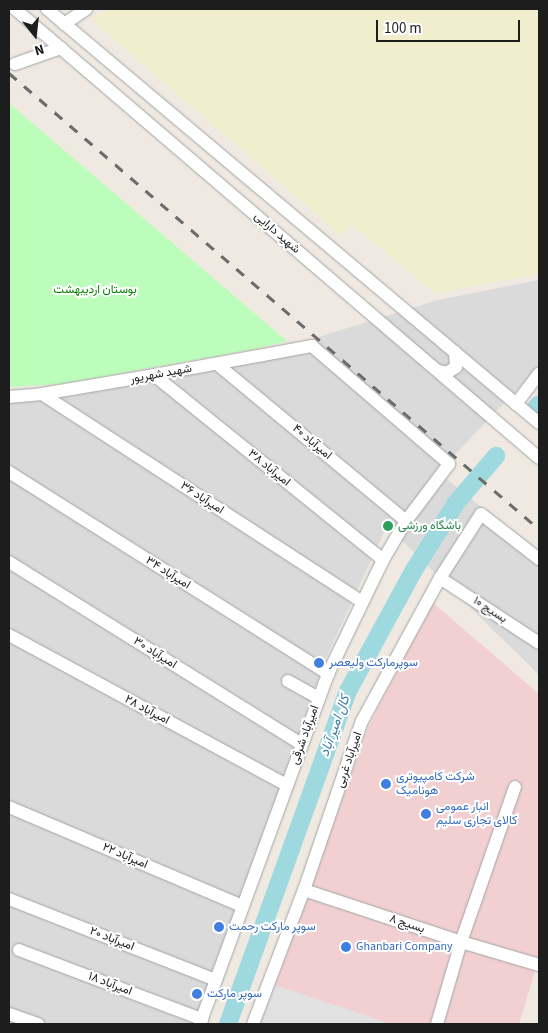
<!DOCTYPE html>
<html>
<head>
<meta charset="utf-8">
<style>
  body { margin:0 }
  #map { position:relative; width:548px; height:1033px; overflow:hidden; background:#efe9e2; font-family:"Source Sans 3",Vazirmatn,sans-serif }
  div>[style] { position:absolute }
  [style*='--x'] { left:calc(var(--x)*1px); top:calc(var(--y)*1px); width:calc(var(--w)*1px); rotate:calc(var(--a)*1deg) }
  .residential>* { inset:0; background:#dbdada }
  .commercial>* { inset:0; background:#f2d0d2 }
  .farmland>* { inset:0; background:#f0eecc }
  .park>* { inset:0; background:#bdfdbb }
  .parking>* { inset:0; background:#e1e1e1 }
  .river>* { height:18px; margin:-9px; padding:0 9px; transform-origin:9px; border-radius:9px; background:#9fd9e0 }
  .roads { filter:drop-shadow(0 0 1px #a4a4a4) drop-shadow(0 0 1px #a4a4a4) }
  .minor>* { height:12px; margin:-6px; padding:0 6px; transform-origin:6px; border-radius:6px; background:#fff }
  .rail>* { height:3px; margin-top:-1.5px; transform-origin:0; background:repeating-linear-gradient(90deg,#6b6b6b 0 10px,transparent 0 20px) }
  .dots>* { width:14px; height:14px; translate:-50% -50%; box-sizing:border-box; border:2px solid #fff; border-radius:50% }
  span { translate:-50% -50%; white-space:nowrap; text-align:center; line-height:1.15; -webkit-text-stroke:4px #fff; paint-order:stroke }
  .street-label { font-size:12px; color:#1d1d1d }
  .park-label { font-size:12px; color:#078303 }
  .leisure-label { font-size:12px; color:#27864d }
  .left { translate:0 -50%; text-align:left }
  .shop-label { font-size:12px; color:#366cbe }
  .water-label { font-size:14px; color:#3e7ca4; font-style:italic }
  .frame { position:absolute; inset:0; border:10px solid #1d1d1d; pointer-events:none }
  .north { position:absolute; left:10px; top:10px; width:50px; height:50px; -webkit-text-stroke:4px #fff; paint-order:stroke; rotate:164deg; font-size:14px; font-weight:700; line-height:20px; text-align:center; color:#1d1d1d }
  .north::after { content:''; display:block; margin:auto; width:18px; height:22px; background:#1d1d1d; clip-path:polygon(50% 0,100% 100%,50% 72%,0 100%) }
  .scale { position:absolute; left:376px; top:20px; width:144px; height:22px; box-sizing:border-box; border:2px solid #1d1d1d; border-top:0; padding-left:6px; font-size:15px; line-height:18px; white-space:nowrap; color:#1d1d1d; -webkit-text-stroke:4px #fff; paint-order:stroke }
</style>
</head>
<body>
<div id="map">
  <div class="residential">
    <i style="clip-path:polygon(539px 280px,539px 367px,438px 472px,539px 553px,539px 675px,387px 526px,325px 660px,195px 1024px,9px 1024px,9px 398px,299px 343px,438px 300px)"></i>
  </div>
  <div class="commercial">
    <i style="clip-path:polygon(432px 602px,539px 694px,539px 958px,519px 1024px,261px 1024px,368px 728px)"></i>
  </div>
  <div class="farmland">
    <i style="clip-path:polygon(109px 9px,539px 9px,539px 274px,435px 293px,352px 225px,342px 236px,95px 23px,93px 17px)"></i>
  </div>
  <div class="park">
    <i style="clip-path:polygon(9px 103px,287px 341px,255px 349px,60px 384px,9px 387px)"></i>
  </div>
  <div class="parking">
    <i style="clip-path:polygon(274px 985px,391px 1024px,262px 1024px)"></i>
  </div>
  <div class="river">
    <i style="--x:535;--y:409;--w:6;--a:-51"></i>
    <i style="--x:228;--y:1024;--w:354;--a:-70.2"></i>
    <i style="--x:348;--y:691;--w:138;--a:-61.4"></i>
    <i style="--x:414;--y:570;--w:79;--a:-57.9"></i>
    <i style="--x:456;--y:503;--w:62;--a:-49.6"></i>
  </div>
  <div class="roads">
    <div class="minor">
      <i style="--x:15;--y:9;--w:690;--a:40.59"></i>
      <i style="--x:47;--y:9;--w:643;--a:40.08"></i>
      <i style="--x:64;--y:24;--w:27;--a:-34"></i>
      <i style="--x:15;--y:64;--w:49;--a:-19.2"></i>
      <i style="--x:217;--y:364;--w:246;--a:39.7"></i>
      <i style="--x:439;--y:371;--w:8;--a:14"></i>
      <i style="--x:447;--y:373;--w:11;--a:-34"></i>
      <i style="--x:456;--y:367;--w:15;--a:-94"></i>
      <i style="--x:154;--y:375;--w:294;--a:38.9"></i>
      <i style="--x:42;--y:394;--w:382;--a:33"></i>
      <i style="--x:9;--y:397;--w:33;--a:-5"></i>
      <i style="--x:42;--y:394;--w:114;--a:-9.6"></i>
      <i style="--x:154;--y:375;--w:161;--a:-10.4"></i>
      <i style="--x:312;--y:346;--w:181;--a:40.7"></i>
      <i style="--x:449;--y:464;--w:71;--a:127"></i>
      <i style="--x:406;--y:521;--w:45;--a:120.5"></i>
      <i style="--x:383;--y:560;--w:127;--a:115.8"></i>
      <i style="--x:328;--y:674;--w:373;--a:110.1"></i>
      <i style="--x:516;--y:404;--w:38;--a:-53"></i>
      <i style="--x:9;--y:472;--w:378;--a:32.3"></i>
      <i style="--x:9;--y:562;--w:344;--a:31.9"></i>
      <i style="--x:440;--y:578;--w:118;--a:33.3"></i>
      <i style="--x:9;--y:635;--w:315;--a:28.4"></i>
      <i style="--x:288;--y:681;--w:35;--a:29"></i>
      <i style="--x:9;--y:807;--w:253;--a:23"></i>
      <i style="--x:304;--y:890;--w:165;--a:18.3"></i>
      <i style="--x:461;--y:942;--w:81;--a:16.4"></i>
      <i style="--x:9;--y:899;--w:222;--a:21.4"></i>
      <i style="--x:19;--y:950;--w:196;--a:20.7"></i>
      <i style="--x:9;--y:1014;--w:31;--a:19"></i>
      <i style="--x:253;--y:1024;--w:143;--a:-69.2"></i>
      <i style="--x:304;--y:890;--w:179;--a:-71.1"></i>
      <i style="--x:362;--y:721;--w:163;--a:-61.4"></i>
      <i style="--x:440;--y:578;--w:76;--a:-57.4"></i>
      <i style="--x:481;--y:514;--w:73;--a:37.8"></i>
      <i style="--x:437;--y:1024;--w:85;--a:-73.7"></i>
      <i style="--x:461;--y:942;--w:164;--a:-70.8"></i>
    </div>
  </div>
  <div class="rail">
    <i style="--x:9;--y:73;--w:699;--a:40.71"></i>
  </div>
  <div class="dots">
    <i style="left:388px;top:526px;background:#2e9e5b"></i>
    <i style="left:319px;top:663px;background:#3f7fe0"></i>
    <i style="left:386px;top:784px;background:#3f7fe0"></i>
    <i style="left:426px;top:814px;background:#3f7fe0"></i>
    <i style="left:219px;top:927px;background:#3f7fe0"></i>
    <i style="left:346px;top:947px;background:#3f7fe0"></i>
    <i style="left:197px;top:994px;background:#3f7fe0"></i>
  </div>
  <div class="street-label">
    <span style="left:277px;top:233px;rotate:41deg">شهید دارایی</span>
    <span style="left:161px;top:374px;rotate:-10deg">شهید شهریور</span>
    <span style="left:312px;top:442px;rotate:40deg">امیرآباد ۴۰</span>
    <span style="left:269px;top:468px;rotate:39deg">امیرآباد ۳۸</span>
    <span style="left:202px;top:498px;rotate:33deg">امیرآباد ۳۶</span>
    <span style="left:168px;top:573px;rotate:32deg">امیرآباد ۳۴</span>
    <span style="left:490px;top:610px;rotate:33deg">بسیج ۱۰</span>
    <span style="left:155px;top:653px;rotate:32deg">امیرآباد ۳۰</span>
    <span style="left:147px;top:710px;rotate:28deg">امیرآباد ۲۸</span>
    <span style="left:305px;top:735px;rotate:-70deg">امیرآباد شرقی</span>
    <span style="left:349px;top:760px;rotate:-71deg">امیرآباد غربی</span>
    <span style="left:125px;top:856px;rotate:23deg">امیرآباد ۲۲</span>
    <span style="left:407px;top:924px;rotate:18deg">بسیج ۸</span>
    <span style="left:112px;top:939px;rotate:21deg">امیرآباد ۲۰</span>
    <span style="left:110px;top:984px;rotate:21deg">امیرآباد ۱۸</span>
  </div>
  <div class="park-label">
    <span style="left:95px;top:290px">بوستان اردیبهشت</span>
  </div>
  <div class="leisure-label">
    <span class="left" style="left:398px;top:526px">باشگاه ورزشی</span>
  </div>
  <div class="shop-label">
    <span class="left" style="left:329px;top:663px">سوپرمارکت ولیعصر</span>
    <span class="left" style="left:396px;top:784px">شرکت کامپیوتری<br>هونامیک</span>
    <span class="left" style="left:436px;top:814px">انبار عمومی<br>کالای تجاری سلیم</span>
    <span class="left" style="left:229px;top:927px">سوپر مارکت رحمت</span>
    <span class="left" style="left:356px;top:947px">Ghanbari Company</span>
    <span class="left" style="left:207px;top:994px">سوپر مارکت</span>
  </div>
  <div class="water-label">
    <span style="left:335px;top:726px;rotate:-70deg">کال امیر آباد</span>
  </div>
  <div class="frame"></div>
  <div class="north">N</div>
  <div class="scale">100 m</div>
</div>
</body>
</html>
